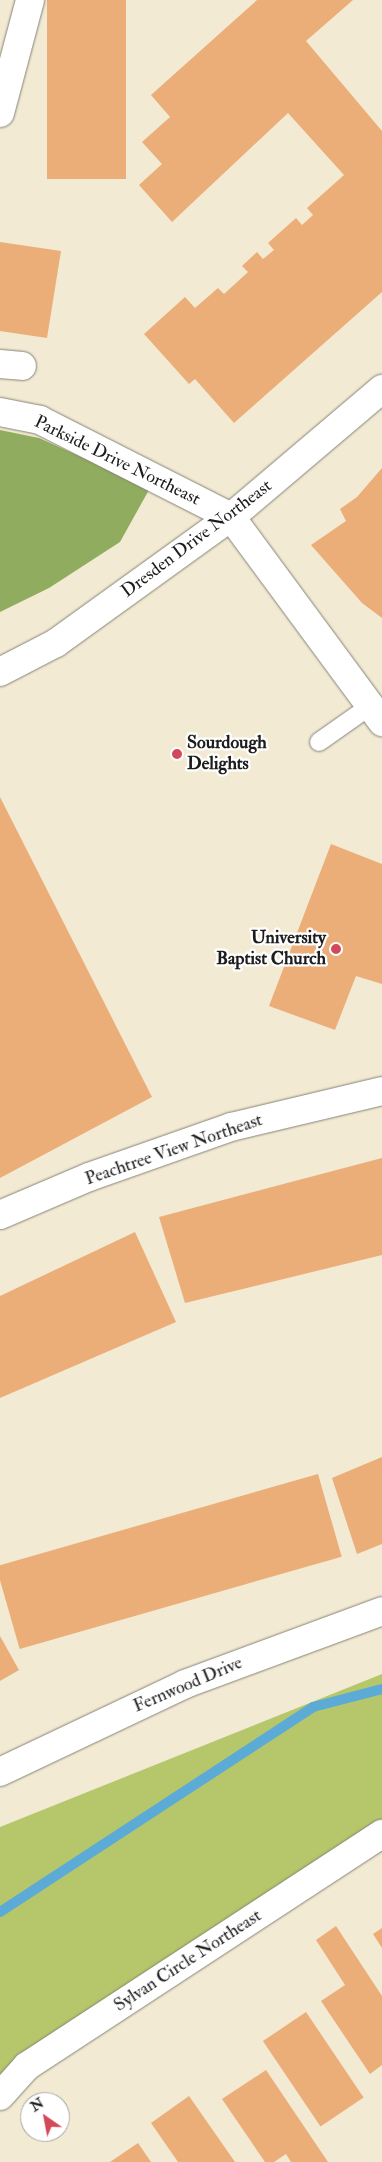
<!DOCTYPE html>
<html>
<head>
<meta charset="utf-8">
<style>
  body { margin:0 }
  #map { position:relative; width:382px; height:2162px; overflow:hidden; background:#f2ead3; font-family:"IM FELL Double Pica",serif }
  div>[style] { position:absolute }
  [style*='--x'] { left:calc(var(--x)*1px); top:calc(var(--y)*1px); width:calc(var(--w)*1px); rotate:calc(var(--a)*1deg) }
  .green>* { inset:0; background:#b5c76a }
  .forest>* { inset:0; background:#90ac5e }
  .stream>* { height:10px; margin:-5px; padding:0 5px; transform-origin:5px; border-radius:5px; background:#5caad6 }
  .building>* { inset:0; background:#ebae79; transform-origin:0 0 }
  .roads { filter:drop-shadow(0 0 1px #878378) drop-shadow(0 0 1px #878378) }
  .lane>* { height:18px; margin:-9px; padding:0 9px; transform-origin:9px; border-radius:9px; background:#fff }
  .street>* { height:28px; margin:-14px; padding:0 14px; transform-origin:14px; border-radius:14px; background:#fff }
  .secondary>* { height:28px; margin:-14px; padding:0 14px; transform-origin:14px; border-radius:14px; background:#fff }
  .dots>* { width:14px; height:14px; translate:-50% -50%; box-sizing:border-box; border:2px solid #fff; border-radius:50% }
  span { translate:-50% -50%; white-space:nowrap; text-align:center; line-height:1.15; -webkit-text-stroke:4.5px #fff; paint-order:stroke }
  .street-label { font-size:18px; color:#1c1c1c }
  .poi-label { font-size:18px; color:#1c1c1c; font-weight:700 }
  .left { translate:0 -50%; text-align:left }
  .right { translate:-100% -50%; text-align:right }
  .north { position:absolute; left:20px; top:2092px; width:50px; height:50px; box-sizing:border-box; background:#fff; border:1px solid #a4a4a4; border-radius:50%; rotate:327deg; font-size:14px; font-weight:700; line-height:20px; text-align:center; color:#1c1c1c }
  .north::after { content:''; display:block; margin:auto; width:18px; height:22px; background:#d1495b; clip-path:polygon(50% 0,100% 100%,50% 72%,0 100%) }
</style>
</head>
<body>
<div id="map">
  <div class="green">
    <i style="clip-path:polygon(382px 1674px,382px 1851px,167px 1974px,0 2096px,0 1827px)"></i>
  </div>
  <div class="forest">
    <i style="clip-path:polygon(0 430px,39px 438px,150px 488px,120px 542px,49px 588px,0 612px)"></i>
  </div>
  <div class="stream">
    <i style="--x:0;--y:1912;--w:374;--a:-33.2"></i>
    <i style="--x:313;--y:1707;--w:71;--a:-14.6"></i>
  </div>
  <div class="building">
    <i style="left:47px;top:0;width:79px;height:179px"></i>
    <i style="clip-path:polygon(257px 0,353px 0,306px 41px,382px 131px,382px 292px,234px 423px,195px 379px,189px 384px,144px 334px,185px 297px,195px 308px,218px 288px,224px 294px,248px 272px,242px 266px,257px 252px,263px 259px,274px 250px,268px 243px,296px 218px,302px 225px,313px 215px,307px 208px,344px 175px,288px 113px,172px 222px,139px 185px,162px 164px,142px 142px,170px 117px,151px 95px)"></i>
    <i style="clip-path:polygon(0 242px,61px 251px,47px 338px,0 331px)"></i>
    <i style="clip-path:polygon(382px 468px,382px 618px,362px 603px,311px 545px,346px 521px,340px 509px,357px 497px)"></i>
    <i style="clip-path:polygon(0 797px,152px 1097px,0 1178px)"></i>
    <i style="clip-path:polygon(331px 844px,382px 864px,382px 984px,356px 976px,335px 1030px,269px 1006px)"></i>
    <i style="clip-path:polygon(382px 1158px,382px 1255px,185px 1303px,159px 1217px)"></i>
    <i style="clip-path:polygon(135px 1232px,176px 1322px,0 1398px,0 1296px)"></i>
    <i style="clip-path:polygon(382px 1457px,382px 1544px,357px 1554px,332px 1478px)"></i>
    <i style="left:318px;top:1474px;width:86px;height:335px;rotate:74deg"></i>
    <i style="clip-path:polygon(0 1636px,19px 1670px,0 1681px)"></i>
    <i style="clip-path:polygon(336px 1926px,382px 1996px,382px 2065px,370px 2074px,321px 2001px,345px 1985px,316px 1940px)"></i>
    <i style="clip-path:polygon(382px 1928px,382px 1948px,373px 1934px)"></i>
    <i style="left:306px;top:2012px;width:103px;height:52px;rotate:56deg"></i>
    <i style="clip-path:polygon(266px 2070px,328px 2162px,291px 2162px,286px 2154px,274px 2162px,265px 2162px,222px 2099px)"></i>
    <i style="clip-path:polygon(189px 2096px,235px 2162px,178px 2162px,151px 2123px)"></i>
    <i style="clip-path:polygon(138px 2143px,151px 2162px,110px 2162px)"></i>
  </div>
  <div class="roads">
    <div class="lane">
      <i style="--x:319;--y:742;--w:62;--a:-35.2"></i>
    </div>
    <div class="street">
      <i style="--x:0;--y:113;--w:117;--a:-75.1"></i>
      <i style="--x:0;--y:364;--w:22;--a:5"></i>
      <i style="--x:0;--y:412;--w:41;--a:11.3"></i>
      <i style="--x:40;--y:420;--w:214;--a:26.9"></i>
      <i style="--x:231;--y:517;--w:255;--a:53.6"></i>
      <i style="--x:0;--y:1215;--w:97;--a:-23.1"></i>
      <i style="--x:89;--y:1177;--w:151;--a:-19.4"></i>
      <i style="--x:231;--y:1127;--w:155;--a:-13.4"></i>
      <i style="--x:0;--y:1772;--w:205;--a:-25.4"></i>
      <i style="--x:185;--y:1684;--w:210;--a:-20.3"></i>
      <i style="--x:0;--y:2096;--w:40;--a:-48"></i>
      <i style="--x:27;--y:2066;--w:424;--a:-33.2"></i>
    </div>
    <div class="secondary">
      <i style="--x:0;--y:672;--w:63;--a:-27.4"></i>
      <i style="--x:56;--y:643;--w:216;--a:-35.8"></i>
      <i style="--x:231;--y:517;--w:198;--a:-40.3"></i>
    </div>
  </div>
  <div class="dots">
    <i style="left:177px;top:754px;background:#d1495b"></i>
    <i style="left:336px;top:949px;background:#d1495b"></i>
  </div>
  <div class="street-label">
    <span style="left:117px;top:461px;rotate:26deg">Parkside Drive Northeast</span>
    <span style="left:197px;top:539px;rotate:-37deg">Dresden Drive Northeast</span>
    <span style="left:174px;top:1150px;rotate:-19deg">Peachtree View Northeast</span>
    <span style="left:188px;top:1685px;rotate:-23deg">Fernwood Drive</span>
    <span style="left:188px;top:1961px;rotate:-33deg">Sylvan Circle Northeast</span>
  </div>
  <div class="poi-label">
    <span class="left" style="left:187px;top:754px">Sourdough<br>Delights</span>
    <span class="right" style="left:326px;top:949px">University<br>Baptist Church</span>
  </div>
  <div class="north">N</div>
</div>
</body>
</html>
